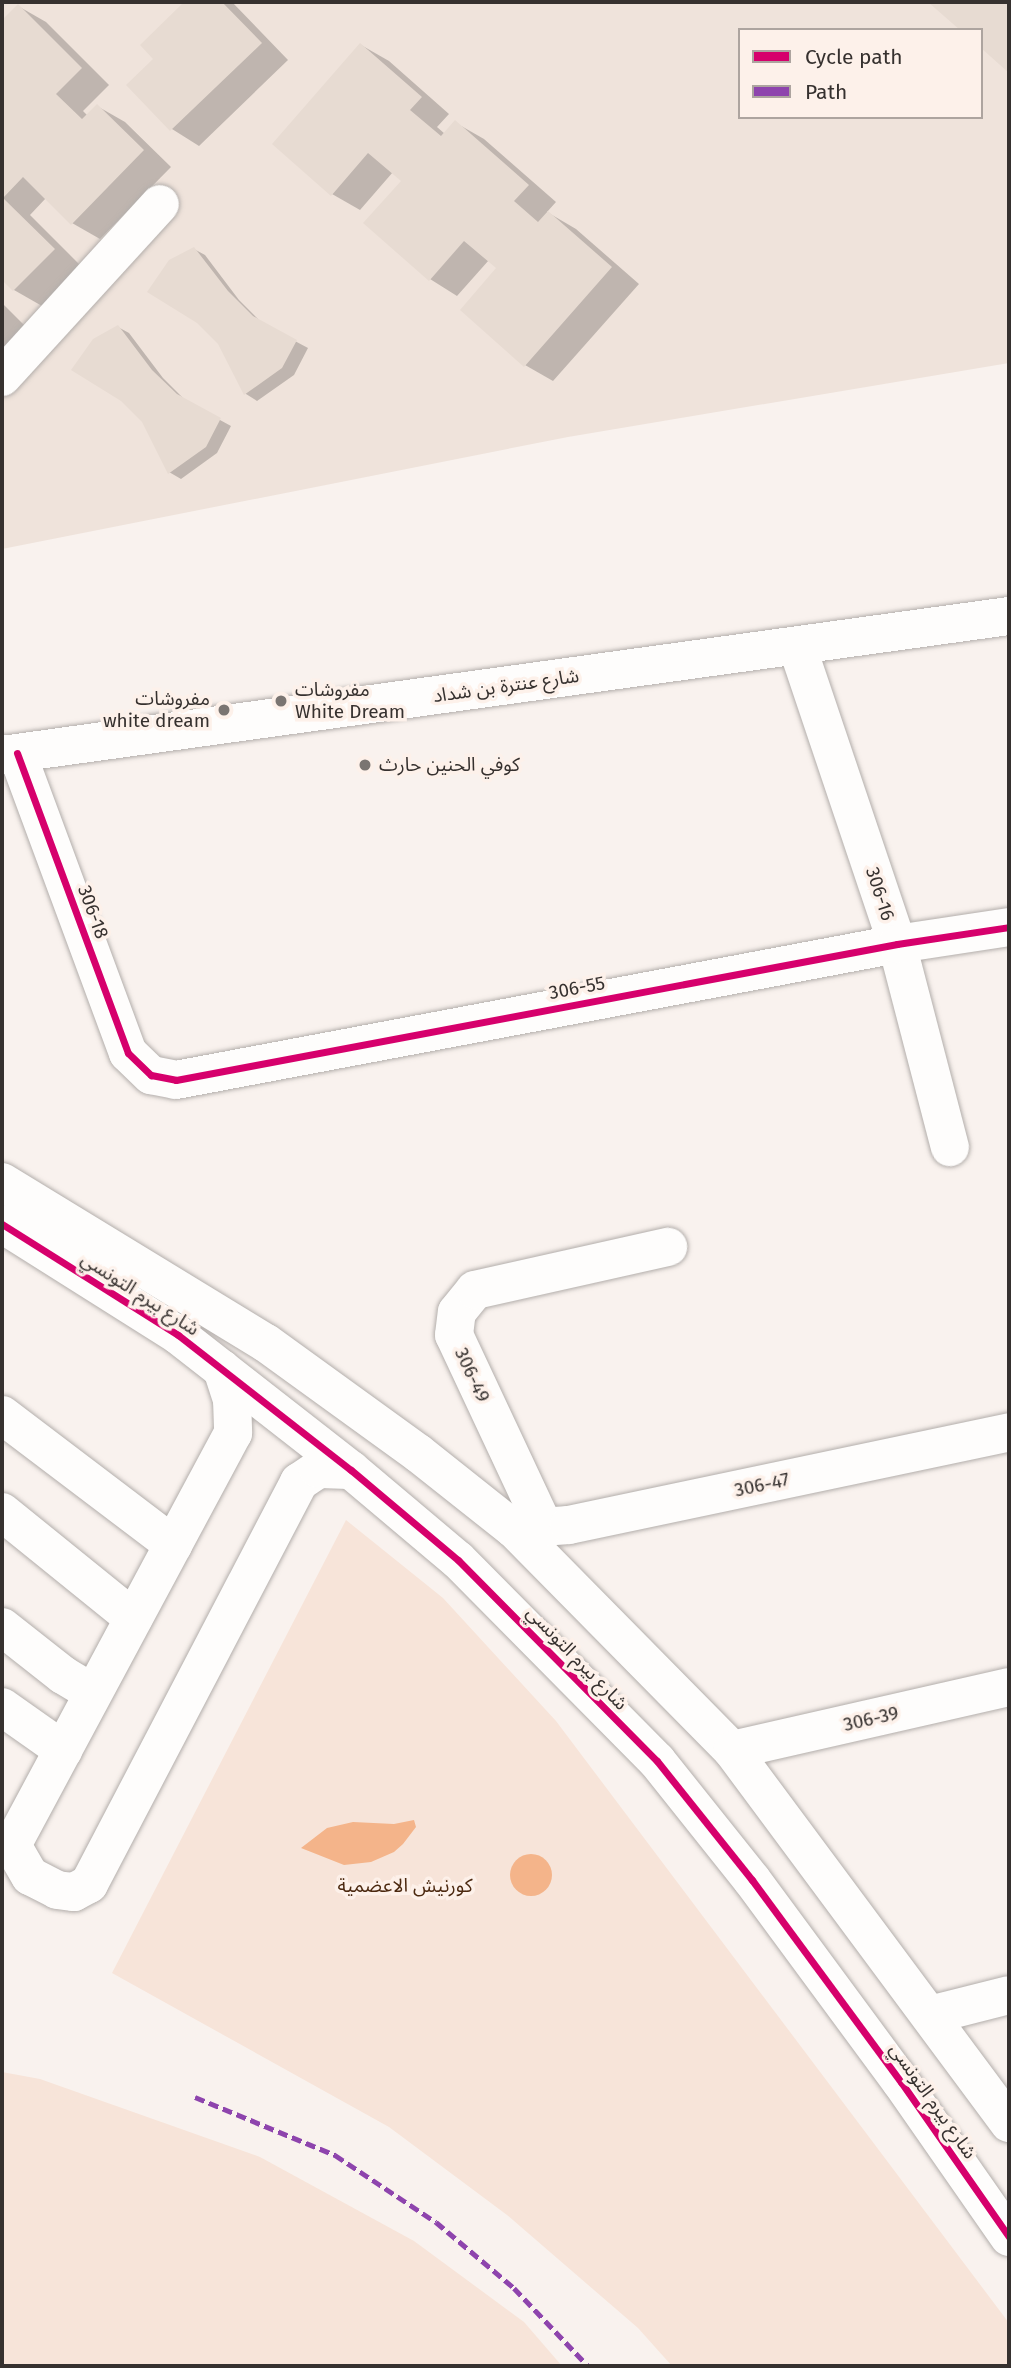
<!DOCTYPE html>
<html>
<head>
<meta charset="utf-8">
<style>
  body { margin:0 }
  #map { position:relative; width:1011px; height:2368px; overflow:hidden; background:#f9f2ee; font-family:"Fira Sans","Noto Sans Arabic",sans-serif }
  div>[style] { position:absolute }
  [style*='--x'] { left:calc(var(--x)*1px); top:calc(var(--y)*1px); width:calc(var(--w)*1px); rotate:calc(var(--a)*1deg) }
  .built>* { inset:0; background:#efe3db }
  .green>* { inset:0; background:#f7e4d9 }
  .water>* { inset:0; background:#f4b48a }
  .round { border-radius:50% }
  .shadow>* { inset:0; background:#0003 }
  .building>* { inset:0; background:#e7dbd2 }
  .roads { filter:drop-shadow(0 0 2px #b3aeab) drop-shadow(0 0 2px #b3aeab) }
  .minor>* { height:38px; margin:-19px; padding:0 19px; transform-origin:19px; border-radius:19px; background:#fefdfc }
  .major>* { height:38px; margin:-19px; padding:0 19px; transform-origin:19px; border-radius:19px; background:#fefdfc }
  .quiet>* { height:5px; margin-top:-2.5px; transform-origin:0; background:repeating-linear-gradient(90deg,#8e44ad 0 10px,transparent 0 15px) }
  .cycleway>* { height:7px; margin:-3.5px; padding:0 3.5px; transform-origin:3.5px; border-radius:3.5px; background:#d6006c }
  .dots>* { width:19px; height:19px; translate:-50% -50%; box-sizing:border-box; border:4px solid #fdf1ea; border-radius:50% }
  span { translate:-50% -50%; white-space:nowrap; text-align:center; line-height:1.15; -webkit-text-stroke:7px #fdf1ea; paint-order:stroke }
  .street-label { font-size:19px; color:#36312f }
  .poi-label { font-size:19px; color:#36312f }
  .left { translate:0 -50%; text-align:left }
  .right { translate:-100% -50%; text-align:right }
  .park-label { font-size:19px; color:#4c2910 }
  .frame { position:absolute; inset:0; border:4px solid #36312f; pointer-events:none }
  .legend { position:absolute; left:738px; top:28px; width:245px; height:91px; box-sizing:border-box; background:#fdf1ea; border:2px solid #ada49f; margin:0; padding:9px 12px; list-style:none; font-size:21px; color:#36312f }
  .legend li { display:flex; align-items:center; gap:14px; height:35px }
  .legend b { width:35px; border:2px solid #ada49f }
</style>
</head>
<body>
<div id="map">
  <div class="built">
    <i style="clip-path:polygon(evenodd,2px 2px,1009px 2px,1009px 363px,568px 437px,2px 549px,2px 2px,740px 30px,981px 30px,981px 117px,740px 117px,740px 30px)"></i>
  </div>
  <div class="green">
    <i style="clip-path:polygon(346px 1520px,443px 1598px,556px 1721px,1009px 2323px,1009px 2366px,672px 2366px,638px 2328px,507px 2215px,389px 2127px,112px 1973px)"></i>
    <i style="clip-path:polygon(2px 2072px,40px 2079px,260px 2157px,414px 2241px,524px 2322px,562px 2366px,2px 2366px)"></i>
  </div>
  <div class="water">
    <i style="clip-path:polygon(414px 1820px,416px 1827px,403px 1844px,394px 1852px,371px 1862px,344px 1865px,301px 1848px,327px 1828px,353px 1822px,394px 1824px)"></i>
    <i class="round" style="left:510px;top:1854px;width:42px;height:42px"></i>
  </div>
  <div class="shadow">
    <i style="clip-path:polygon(187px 2px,232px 2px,288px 60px,199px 146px,172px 129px,156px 59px,142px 45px)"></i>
    <i style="clip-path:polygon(931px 2px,1009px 2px,1009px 71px,981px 46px,981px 30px,963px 30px)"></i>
    <i style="clip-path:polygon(18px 6px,46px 22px,109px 85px,83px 111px,88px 116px,97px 106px,125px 122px,171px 167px,100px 239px,72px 223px,46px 198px,30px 215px,81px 266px,42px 306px,14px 290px,2px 278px,2px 23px)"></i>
    <i style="clip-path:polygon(361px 45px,389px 61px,449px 114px,437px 127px,445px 134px,456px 123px,484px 139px,556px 202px,547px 212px,576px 229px,639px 284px,553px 381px,525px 365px,499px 268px,489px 260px,457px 296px,430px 279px,403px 181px,393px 172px,360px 210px,332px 194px)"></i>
    <i style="clip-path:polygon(194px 249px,205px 255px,239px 300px,263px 324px,308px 348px,294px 375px,257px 401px,246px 394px,219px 343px)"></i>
    <i style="clip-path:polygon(2px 303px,31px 332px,2px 361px)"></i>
    <i style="clip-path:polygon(118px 327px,129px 333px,163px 378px,187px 402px,231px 426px,217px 453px,181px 479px,169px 472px)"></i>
  </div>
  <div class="building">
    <i style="clip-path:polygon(184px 2px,222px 2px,262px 43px,170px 131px,126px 85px,153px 59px,140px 45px)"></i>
    <i style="clip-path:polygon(928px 2px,1009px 2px,1009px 73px,981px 48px,981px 30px,960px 30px)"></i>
    <i style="clip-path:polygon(18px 4px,82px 68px,56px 94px,82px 119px,97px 104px,144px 150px,71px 225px,23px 177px,3px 198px,55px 249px,13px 291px,2px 280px,2px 20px)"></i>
    <i style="clip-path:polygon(360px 43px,422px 97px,410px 110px,441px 136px,455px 120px,529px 185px,514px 201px,538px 222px,548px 211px,612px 267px,524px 367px,460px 310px,496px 268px,464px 241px,429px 281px,363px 223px,401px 181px,368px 153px,331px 196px,272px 144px)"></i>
    <i style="clip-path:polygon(194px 247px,228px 291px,253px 316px,297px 340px,282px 368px,244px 395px,218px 344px,197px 323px,147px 292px,169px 260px)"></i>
    <i style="clip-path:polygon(118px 325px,152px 370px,177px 394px,221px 418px,206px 447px,168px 474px,142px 422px,121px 401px,71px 370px,93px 339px)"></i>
  </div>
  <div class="roads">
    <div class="minor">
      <i style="--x:2;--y:377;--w:234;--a:-47.6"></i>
      <i style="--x:797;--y:646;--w:314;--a:71.4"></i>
      <i style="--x:897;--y:944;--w:210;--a:75.4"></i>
      <i style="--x:17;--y:753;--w:320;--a:69.7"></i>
      <i style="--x:128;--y:1053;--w:32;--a:44"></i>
      <i style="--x:151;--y:1075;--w:25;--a:11"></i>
      <i style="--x:176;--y:1080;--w:734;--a:-10.68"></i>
      <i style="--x:897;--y:944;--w:113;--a:-8.6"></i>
      <i style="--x:2;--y:1182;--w:309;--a:31.4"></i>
      <i style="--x:266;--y:1343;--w:188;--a:35.9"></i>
      <i style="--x:418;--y:1453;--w:122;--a:38.4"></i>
      <i style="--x:514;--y:1529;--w:310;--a:45.4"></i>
      <i style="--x:732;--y:1750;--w:465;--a:53.4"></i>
      <i style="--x:2;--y:1224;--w:208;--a:32.2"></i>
      <i style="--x:178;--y:1335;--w:219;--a:38"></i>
      <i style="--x:351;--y:1470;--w:140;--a:40.1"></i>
      <i style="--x:458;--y:1560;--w:283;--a:45.3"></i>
      <i style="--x:657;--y:1761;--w:152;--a:51.4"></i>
      <i style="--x:752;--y:1880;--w:251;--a:53.6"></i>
      <i style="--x:901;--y:2082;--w:189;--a:55.1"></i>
      <i style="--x:222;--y:1369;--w:32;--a:72"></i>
      <i style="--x:232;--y:1399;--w:34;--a:88"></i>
      <i style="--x:233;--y:1433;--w:468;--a:118.2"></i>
      <i style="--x:12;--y:1845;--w:36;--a:60"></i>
      <i style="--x:30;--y:1876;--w:30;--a:27"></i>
      <i style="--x:57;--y:1890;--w:17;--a:7"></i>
      <i style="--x:74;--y:1892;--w:17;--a:-28"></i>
      <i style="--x:89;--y:1884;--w:454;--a:-62.4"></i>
      <i style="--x:299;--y:1482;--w:23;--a:-34"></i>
      <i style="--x:318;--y:1469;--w:33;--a:2"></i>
      <i style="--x:2;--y:1415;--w:215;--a:37.2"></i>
      <i style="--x:2;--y:1512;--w:169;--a:39"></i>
      <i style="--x:544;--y:1527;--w:212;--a:-115.1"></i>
      <i style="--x:454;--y:1335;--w:23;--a:-83"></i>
      <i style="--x:457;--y:1312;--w:28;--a:-51"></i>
      <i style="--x:475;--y:1290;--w:198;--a:-12.6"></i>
      <i style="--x:514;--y:1529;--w:55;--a:-4.2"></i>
      <i style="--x:569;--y:1525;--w:450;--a:-11.9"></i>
      <i style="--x:2;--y:1627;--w:78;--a:38.2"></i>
      <i style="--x:63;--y:1675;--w:35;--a:31"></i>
      <i style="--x:2;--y:1707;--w:75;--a:35.2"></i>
      <i style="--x:732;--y:1750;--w:284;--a:-12.8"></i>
      <i style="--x:930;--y:2015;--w:81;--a:-14.2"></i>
    </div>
    <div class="major">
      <i style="--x:2;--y:755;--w:1017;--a:-7.86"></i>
    </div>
  </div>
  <div class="quiet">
    <i style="--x:195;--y:2097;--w:152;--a:22.5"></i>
    <i style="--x:335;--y:2155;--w:121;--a:33.6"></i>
    <i style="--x:436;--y:2222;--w:102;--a:40.2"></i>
    <i style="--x:514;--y:2288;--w:108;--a:46.5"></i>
  </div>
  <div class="cycleway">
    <i style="--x:17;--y:753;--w:320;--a:69.7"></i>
    <i style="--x:128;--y:1053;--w:32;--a:44"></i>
    <i style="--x:151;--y:1075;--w:25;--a:11"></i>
    <i style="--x:176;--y:1080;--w:734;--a:-10.68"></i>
    <i style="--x:897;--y:944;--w:113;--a:-8.6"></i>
    <i style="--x:2;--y:1224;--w:208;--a:32.2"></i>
    <i style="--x:178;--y:1335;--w:219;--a:38"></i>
    <i style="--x:351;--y:1470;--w:140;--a:40.1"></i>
    <i style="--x:458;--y:1560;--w:283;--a:45.3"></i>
    <i style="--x:657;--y:1761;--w:152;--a:51.4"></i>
    <i style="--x:752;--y:1880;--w:251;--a:53.6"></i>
    <i style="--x:901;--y:2082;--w:189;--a:55.1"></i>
  </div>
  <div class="dots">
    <i style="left:281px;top:701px;background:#7a7572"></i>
    <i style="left:224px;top:710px;background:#7a7572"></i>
    <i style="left:365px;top:765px;background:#7a7572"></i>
  </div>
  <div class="street-label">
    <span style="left:506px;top:686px;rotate:-8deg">شارع عنترة بن شداد</span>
    <span style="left:880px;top:894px;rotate:72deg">306-16</span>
    <span style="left:93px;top:912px;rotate:70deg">306-18</span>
    <span style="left:577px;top:988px;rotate:-11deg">306-55</span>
    <span style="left:140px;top:1294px;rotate:33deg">شارع بيرم التونسي</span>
    <span style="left:472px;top:1375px;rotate:65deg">306-49</span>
    <span style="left:762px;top:1485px;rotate:-12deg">306-47</span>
    <span style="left:577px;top:1658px;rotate:46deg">شارع بيرم التونسي</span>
    <span style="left:871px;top:1719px;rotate:-13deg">306-39</span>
    <span style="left:933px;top:2101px;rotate:55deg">شارع بيرم التونسي</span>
  </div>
  <div class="poi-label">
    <span class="left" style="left:295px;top:701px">مفروشات<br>White Dream</span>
    <span class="right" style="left:210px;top:710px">مفروشات<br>white dream</span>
    <span class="left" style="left:379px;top:765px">كوفي الحنين حارث</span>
  </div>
  <div class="park-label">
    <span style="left:405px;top:1886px">كورنيش الاعضمية</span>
  </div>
  <div class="frame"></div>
  <ul class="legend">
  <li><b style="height:9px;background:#d6006c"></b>Cycle path</li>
  <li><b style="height:9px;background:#8e44ad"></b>Path</li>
  </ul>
</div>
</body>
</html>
